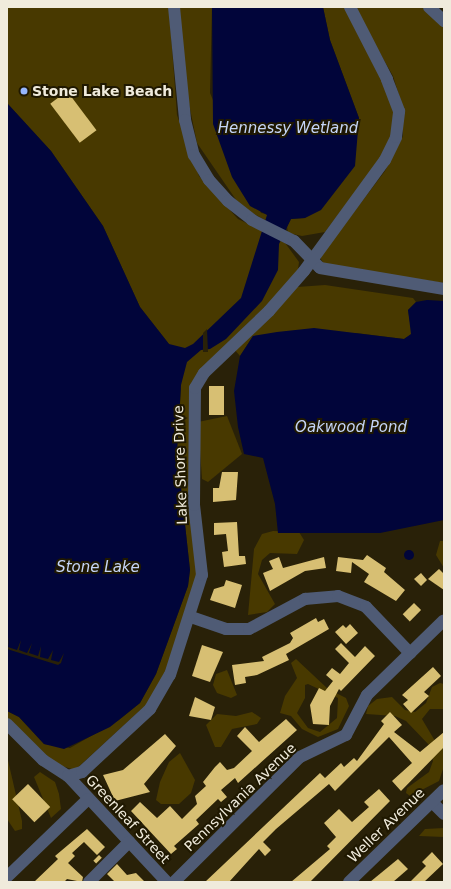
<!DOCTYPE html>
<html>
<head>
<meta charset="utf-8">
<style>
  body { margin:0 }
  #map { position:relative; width:451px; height:889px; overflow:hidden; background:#292108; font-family:"DejaVu Sans",sans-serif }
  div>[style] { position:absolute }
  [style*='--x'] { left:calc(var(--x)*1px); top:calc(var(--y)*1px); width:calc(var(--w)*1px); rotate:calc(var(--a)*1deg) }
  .green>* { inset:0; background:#483900 }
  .water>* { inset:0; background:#01053a }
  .round { border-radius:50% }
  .pier>* { inset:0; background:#292108 }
  .building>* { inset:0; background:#d7bf73; transform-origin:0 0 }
  .minor>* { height:12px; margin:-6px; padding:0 6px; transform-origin:6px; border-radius:6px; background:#4f5b75 }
  .dots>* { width:11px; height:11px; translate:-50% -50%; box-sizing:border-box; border:2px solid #1f1801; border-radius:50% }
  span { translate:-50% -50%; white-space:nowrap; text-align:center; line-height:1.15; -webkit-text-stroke:4px #1f1801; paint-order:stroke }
  .poi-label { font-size:14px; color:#f0ebdc; font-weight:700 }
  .left { translate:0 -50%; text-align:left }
  .street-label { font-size:14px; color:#f0ebdc }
  .water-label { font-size:15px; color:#c5d5f8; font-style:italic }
  .frame { position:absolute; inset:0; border:8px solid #f0ebdc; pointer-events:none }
</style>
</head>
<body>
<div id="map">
  <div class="green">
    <i style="clip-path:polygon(7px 7px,169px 7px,177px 115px,199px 176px,238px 219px,283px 240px,299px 262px,298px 270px,261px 313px,197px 375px,200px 567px,159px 693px,75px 770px,55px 764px,7px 720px,7px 711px,19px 717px,44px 744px,70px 748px,119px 720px,140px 703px,156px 674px,188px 586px,190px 570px,177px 451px,181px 389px,169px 344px,140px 307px,103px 226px,51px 151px,7px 103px)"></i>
    <i style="clip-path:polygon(179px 7px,212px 7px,210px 93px,261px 213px,267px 214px,267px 221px,241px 207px,197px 143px,188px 99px)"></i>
    <i style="clip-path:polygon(323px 7px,347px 7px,382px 78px,393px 111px,394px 131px,385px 152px,325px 232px,302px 236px,288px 233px,287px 226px,291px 219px,305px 218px,359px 118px,330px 40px)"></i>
    <i style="clip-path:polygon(354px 7px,424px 7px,444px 27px,444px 283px,324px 265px,320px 257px,385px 171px,403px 136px,403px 108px,393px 76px)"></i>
    <i style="clip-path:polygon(325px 285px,413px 298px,416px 302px,408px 310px,412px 334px,404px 339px,356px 333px,253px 336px,240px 356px,234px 349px,297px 287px)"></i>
    <i style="clip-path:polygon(227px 416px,242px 454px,208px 482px,202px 479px,198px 422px)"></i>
    <i style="clip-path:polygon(273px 531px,299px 532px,304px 540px,297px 554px,270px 553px,262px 560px,258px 574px,275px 604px,267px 612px,248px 615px,254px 549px,262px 534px)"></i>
    <i style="clip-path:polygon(440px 541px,444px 541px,444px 568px,436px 555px)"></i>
    <i style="clip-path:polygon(evenodd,296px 659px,328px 689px,346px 698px,349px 706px,338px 729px,318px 737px,302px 729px,291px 716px,280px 713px,285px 696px,297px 678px,291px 663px,296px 659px,308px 684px,338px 698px,337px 718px,320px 732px,308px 728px,297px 713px,305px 698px,305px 685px,308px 684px)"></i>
    <i style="clip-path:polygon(227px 670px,237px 695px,231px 698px,217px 693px,213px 685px,216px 674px)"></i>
    <i style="clip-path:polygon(440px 683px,444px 684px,444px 709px,430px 709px,422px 719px,438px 746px,444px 746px,444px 766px,439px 781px,410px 796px,406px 793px,407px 788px,429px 772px,433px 761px,429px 745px,406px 721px,395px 716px,366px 714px,368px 706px,377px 699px,392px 697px,405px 710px,415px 712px,426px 703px,432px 687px)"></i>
    <i style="clip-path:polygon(252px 712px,261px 718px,257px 724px,232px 729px,221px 747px,215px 747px,206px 725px,217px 714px,236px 716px)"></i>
    <i style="clip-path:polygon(180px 753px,195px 780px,191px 793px,179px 804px,161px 804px,156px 800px,160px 782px,169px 762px)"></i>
    <i style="clip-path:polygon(7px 756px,22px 821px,22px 829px,15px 831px,7px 819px)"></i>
    <i style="clip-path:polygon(40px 772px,55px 782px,59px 794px,61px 809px,51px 818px,34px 777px)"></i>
    <i style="clip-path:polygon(444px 828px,444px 837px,419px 836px,425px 829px)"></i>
  </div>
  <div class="water">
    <i style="clip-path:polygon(212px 7px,323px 7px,330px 40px,359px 118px,355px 166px,321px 210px,305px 218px,291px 219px,279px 244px,278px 270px,262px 301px,226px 339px,210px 349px,201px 350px,187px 362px,181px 385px,177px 451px,190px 570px,188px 586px,156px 674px,140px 703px,110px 727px,64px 749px,44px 744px,19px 717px,7px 711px,7px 103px,51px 151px,103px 226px,140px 307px,169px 344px,185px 348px,193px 344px,241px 298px,267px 215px,250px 206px,232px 177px,213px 124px)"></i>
    <i style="clip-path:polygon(427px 300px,444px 301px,444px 520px,380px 533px,278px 533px,275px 504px,263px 458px,244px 454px,238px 427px,234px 391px,240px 356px,253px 336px,277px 332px,314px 328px,404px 339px,411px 334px,408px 310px,416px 302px)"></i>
    <i class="round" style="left:404px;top:550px;width:10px;height:10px"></i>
  </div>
  <div class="pier">
    <i style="clip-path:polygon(207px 329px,208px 352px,203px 352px,203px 333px)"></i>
    <i style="clip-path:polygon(9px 636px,8px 647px,17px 650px,21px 640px,19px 650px,27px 653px,32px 643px,29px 653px,38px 656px,41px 646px,40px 657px,48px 659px,53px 650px,51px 660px,59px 662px,64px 653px,61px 663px,58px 665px,7px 649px)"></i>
  </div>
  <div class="building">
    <i style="left:67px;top:91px;width:49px;height:21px;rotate:53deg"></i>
    <i style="left:209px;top:386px;width:15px;height:29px"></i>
    <i style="clip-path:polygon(222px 472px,238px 472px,236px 500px,213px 502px,213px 488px,219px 488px)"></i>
    <i style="clip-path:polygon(237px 522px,239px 556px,245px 556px,246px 564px,224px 567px,222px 552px,228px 551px,226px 534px,214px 535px,214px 523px)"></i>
    <i style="clip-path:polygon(367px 555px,386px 568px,384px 572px,405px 590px,396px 601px,364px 582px,369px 574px,352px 562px,351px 573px,336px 571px,338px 557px,363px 560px)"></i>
    <i style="clip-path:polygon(279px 557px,283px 568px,324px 557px,326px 568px,305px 571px,270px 591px,263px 573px,273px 569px,269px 561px)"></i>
    <i style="clip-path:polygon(439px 569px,444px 574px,444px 590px,428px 579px)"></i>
    <i style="clip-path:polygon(421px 573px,427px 580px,421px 586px,414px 579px)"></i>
    <i style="clip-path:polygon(226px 580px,242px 585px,235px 608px,210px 600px,214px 589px,224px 586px)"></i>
    <i style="left:414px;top:603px;width:10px;height:16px;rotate:45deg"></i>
    <i style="clip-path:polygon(316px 618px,318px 622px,324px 619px,329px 629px,286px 654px,289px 660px,257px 675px,245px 677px,246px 683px,235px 685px,232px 665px,264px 661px,262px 657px,290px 643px,293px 638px,290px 633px)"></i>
    <i style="clip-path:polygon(350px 624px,358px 633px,346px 644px,335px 632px,343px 625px,346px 628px)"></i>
    <i style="clip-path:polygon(341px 643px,355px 657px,365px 646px,375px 656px,341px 691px,339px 689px,330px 706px,329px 725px,313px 724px,310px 705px,319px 688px,325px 691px,333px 681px,326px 675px,332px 668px,340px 674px,349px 663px,335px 649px)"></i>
    <i style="clip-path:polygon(202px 645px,223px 652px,210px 682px,192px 676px)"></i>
    <i style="clip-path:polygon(433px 667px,441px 676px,424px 692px,429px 696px,411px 713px,403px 704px,408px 700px,402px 695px)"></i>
    <i style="clip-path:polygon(195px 697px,215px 707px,211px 720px,189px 716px)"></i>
    <i style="clip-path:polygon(390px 712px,402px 725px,394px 732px,420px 752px,444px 732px,444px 747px,401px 791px,392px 781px,412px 763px,389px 737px,335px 791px,329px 784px,276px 829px,263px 842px,271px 850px,265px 856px,259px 849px,229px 882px,205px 882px,320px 773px,325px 778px,341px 763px,344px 767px,354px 758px,357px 761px,384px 724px,381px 721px)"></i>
    <i style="clip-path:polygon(286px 719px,297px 730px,238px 783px,235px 778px,221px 790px,227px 797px,221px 802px,218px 799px,196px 820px,199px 824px,174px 846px,177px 849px,171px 854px,131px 811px,140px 802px,157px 818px,170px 806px,182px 819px,197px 804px,195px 796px,206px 786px,203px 782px,215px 767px,220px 762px,227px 770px,234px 768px,252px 751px,237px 736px,245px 727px,259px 742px)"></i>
    <i style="clip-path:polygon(165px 734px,176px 746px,144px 784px,150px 792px,115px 801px,103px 775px,123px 770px)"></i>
    <i style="left:28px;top:784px;width:32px;height:22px;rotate:46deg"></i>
    <i style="clip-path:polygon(379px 789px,390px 801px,310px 882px,291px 882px,330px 849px,327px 846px,336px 837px,324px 823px,339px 809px,352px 822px,369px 807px,364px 802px)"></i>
    <i style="clip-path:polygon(87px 829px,105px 847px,97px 855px,84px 842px,72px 853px,75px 856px,68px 863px,83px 877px,82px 882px,67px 879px,64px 882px,34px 882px,58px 859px,55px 856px)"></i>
    <i style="clip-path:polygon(432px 852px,443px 864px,424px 882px,410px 882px,426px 866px,422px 862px)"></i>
    <i style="left:99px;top:855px;width:4px;height:8px;rotate:45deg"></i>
    <i style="clip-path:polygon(398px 859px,408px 869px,393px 882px,370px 882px)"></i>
    <i style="clip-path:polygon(117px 864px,127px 875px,136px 873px,145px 882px,115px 882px,107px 874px)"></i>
  </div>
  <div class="minor">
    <i style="--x:174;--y:7;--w:114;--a:84.4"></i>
    <i style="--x:185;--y:120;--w:36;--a:76"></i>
    <i style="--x:194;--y:155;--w:29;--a:59"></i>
    <i style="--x:209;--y:180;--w:28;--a:48"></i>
    <i style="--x:228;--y:201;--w:31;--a:38"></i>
    <i style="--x:252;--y:220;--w:47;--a:26.6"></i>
    <i style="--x:294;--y:241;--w:37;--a:46"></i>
    <i style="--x:320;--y:268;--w:126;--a:9.6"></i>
    <i style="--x:429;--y:7;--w:21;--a:43"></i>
    <i style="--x:191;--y:617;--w:37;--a:19"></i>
    <i style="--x:226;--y:629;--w:23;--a:0"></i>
    <i style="--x:249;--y:629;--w:64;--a:-28.2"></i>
    <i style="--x:305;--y:599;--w:33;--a:-5"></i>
    <i style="--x:338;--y:596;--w:30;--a:21"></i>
    <i style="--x:366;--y:607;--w:64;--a:46.3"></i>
    <i style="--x:7;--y:724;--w:51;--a:45"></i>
    <i style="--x:43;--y:760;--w:30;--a:33"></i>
    <i style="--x:68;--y:776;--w:15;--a:-16"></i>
    <i style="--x:82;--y:772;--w:93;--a:-42.8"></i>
    <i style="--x:150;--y:709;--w:39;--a:-60"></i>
    <i style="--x:170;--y:675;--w:105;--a:-72.3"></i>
    <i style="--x:202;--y:575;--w:70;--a:-96.5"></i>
    <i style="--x:194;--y:505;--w:117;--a:-89.5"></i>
    <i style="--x:195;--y:388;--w:17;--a:-59"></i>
    <i style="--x:204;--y:373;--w:90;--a:-43.6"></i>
    <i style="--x:269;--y:311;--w:53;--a:-48.8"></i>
    <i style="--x:304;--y:271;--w:137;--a:-53.9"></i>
    <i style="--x:385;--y:160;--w:25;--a:-64"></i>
    <i style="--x:396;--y:137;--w:26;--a:-83"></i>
    <i style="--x:399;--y:111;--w:34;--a:-111"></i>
    <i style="--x:387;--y:79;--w:81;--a:-117.2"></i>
    <i style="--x:68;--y:776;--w:145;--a:47"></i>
    <i style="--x:432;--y:802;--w:17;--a:45"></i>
    <i style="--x:7;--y:877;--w:112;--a:-43.9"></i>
    <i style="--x:89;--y:882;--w:57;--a:-45"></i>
    <i style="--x:174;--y:882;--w:177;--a:-44.8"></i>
    <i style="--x:300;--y:757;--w:51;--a:-25.6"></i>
    <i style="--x:346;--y:735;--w:45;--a:-62.3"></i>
    <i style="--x:367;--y:695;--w:107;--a:-44.2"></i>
    <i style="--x:349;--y:882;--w:132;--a:-44.1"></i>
  </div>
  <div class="dots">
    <i style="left:24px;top:91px;background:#96b6fd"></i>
  </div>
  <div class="poi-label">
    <span class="left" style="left:32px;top:91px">Stone Lake Beach</span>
  </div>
  <div class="street-label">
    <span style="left:180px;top:465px;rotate:-92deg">Lake Shore Drive</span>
    <span style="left:240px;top:797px;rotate:-44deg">Pennsylvania Avenue</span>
    <span style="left:128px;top:819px;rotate:47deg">Greenleaf Street</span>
    <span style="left:386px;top:825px;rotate:-44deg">Weller Avenue</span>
  </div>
  <div class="water-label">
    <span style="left:288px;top:129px">Hennessy Wetland</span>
    <span style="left:351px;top:428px">Oakwood Pond</span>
    <span style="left:98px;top:568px">Stone Lake</span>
  </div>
  <div class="frame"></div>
</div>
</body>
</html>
